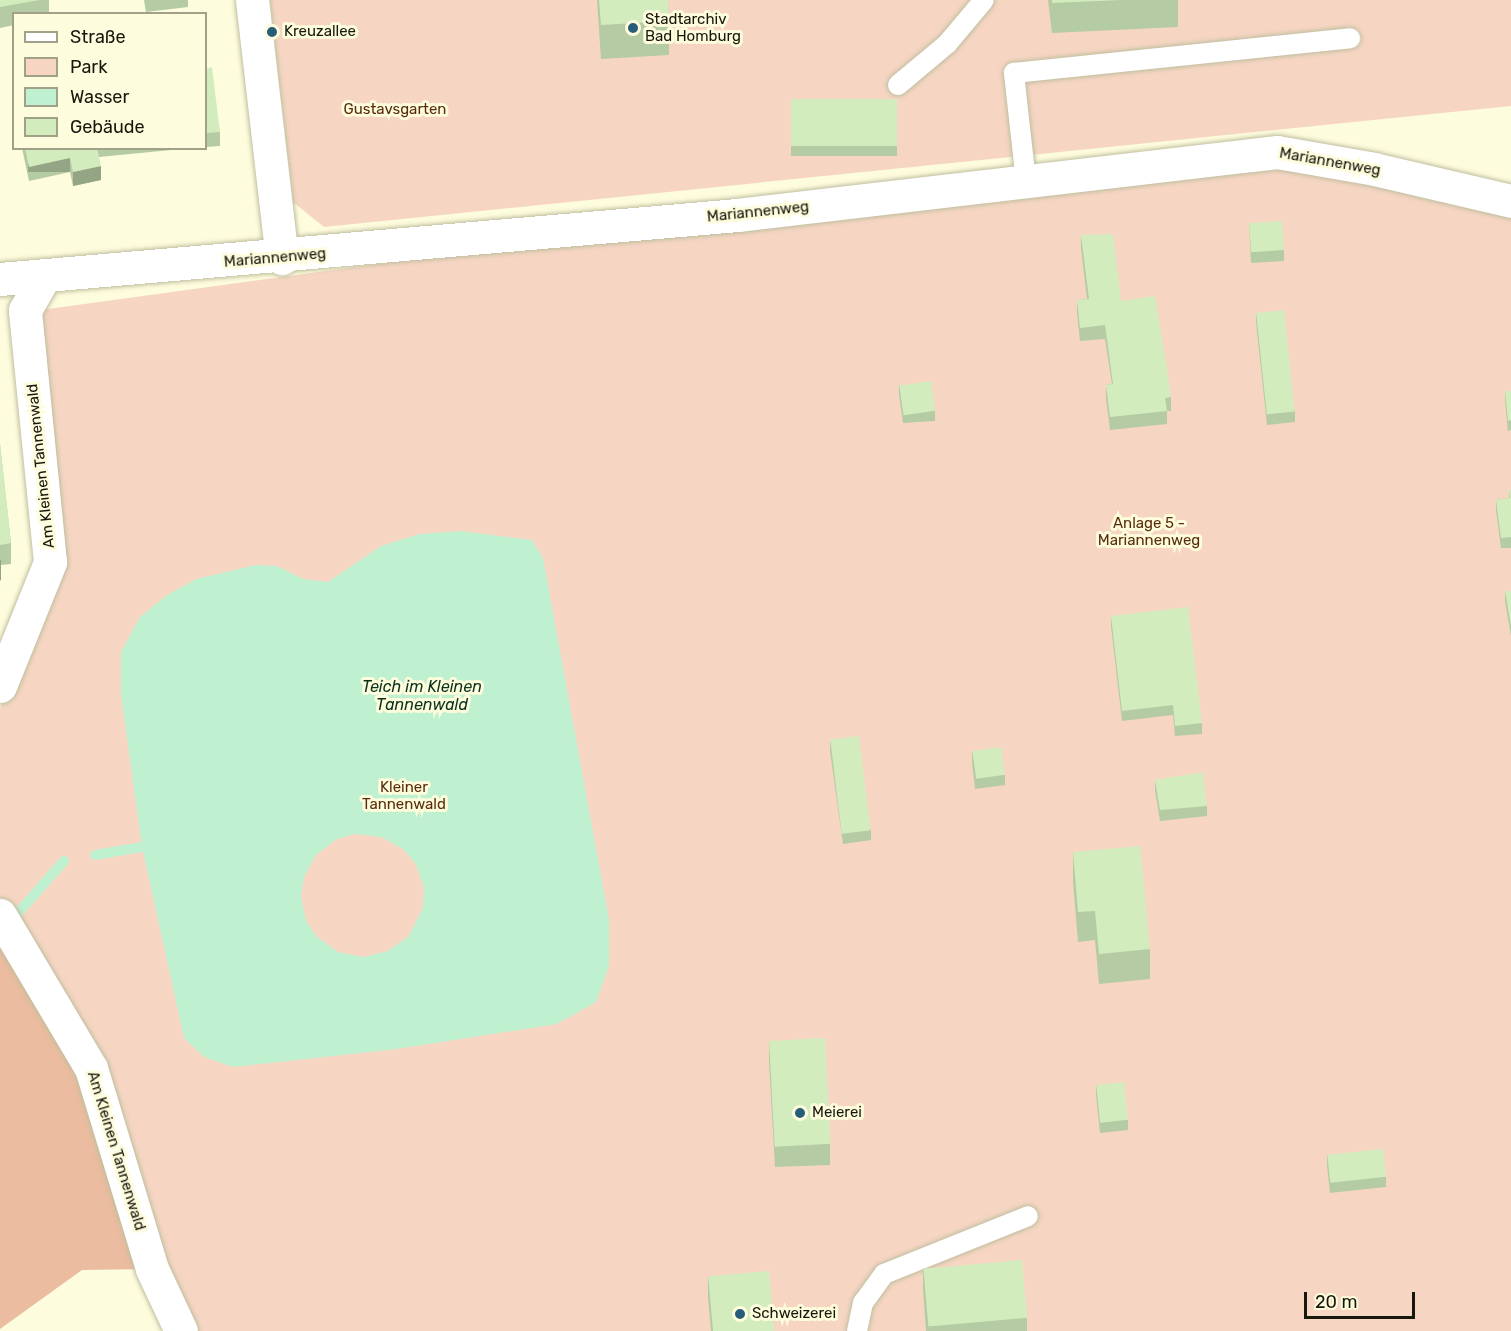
<!DOCTYPE html>
<html>
<head>
<meta charset="utf-8">
<style>
  body { margin:0 }
  #map { position:relative; width:1511px; height:1331px; overflow:hidden; background:#fdfcdd; font-family:Rubik,sans-serif }
  div>[style] { position:absolute }
  [style*='--x'] { left:calc(var(--x)*1px); top:calc(var(--y)*1px); width:calc(var(--w)*1px); rotate:calc(var(--a)*1deg) }
  .green>* { inset:0; background:#f6d6c3 }
  .forest>* { inset:0; background:#ebbc9f }
  .water>* { inset:0; background:#bff0d0 }
  .stream>* { height:10px; margin:-5px; padding:0 5px; transform-origin:5px; border-radius:5px; background:#bff0d0 }
  .roads { filter:drop-shadow(0 0 2px #c0bea0) drop-shadow(0 0 2px #c0bea0) }
  .service>* { height:20px; margin:-10px; padding:0 10px; transform-origin:10px; border-radius:10px; background:#fff }
  .minor>* { height:33px; margin:-16.5px; padding:0 16.5px; transform-origin:16.5px; border-radius:16.5px; background:#fff }
  .wall>* { inset:0; background:#b5cba3; transform-origin:0 0 }
  .shaded-wall>* { inset:0; background:#94a585; transform-origin:0 0 }
  .building>* { inset:0; background:#d3ecbe; transform-origin:0 0 }
  .dots>* { width:16px; height:16px; translate:-50% -50%; box-sizing:border-box; border:3px solid #fdfcdd; border-radius:50% }
  span { translate:-50% -50%; white-space:nowrap; text-align:center; line-height:1.15; -webkit-text-stroke:6px #fdfcdd; paint-order:stroke }
  .poi-label { font-size:15px; color:#18170c }
  .left { translate:0 -50%; text-align:left }
  .park-label { font-size:15px; color:#592d0c }
  .street-label { font-size:15px; color:#18170c }
  .water-label { font-size:16px; color:#0a321d; font-style:italic }
  .legend { position:absolute; left:12px; top:12px; width:195px; height:138px; box-sizing:border-box; background:#fdfcdd; border:2px solid #a1a089; margin:0; padding:8px 10px; list-style:none; font-size:18px; color:#18170c }
  .legend li { display:flex; align-items:center; gap:12px; height:30px }
  .legend b { width:30px; border:2px solid #a1a089 }
  .scale { position:absolute; left:1304px; top:1292px; width:111px; height:27px; box-sizing:border-box; border:3px solid #18170c; border-top:0; padding-left:8px; font-size:18px; line-height:21px; white-space:nowrap; color:#18170c; -webkit-text-stroke:4px #fdfcdd; paint-order:stroke }
</style>
</head>
<body>
<div id="map">
  <div class="green">
    <i style="clip-path:polygon(270px 0,1511px 0,1511px 106px,324px 227px,293px 202px)"></i>
    <i style="clip-path:polygon(1277px 152px,1511px 201px,1511px 1331px,185px 1331px,0 905px,0 708px,61px 565px,33px 311px,737px 215px)"></i>
  </div>
  <div class="forest">
    <i style="clip-path:polygon(0 926px,91px 1068px,152px 1269px,82px 1270px,0 1329px)"></i>
  </div>
  <div class="water">
    <i style="clip-path:polygon(evenodd,460px 531px,532px 540px,543px 558px,609px 920px,609px 966px,596px 1002px,557px 1024px,397px 1049px,233px 1067px,204px 1057px,184px 1038px,142px 847px,121px 694px,121px 652px,140px 617px,166px 596px,196px 579px,256px 565px,277px 566px,303px 579px,328px 582px,381px 546px,420px 534px,460px 531px,355px 834px,381px 837px,403px 849px,416px 864px,424px 888px,423px 908px,409px 936px,388px 951px,363px 957px,338px 952px,317px 937px,306px 921px,301px 896px,304px 877px,316px 855px,337px 839px,355px 834px)"></i>
  </div>
  <div class="stream">
    <i style="--x:95;--y:855;--w:48;--a:-9.7"></i>
    <i style="--x:17;--y:914;--w:71;--a:-48.4"></i>
  </div>
  <div class="roads">
    <div class="service">
      <i style="--x:898;--y:85;--w:64;--a:-39.9"></i>
      <i style="--x:947;--y:44;--w:57;--a:-49.9"></i>
      <i style="--x:1026;--y:182;--w:110;--a:-96.3"></i>
      <i style="--x:1014;--y:73;--w:338;--a:-5.9"></i>
      <i style="--x:857;--y:1331;--w:29;--a:-78"></i>
      <i style="--x:863;--y:1303;--w:36;--a:-54"></i>
      <i style="--x:884;--y:1274;--w:155;--a:-21.9"></i>
    </div>
    <div class="minor">
      <i style="--x:252;--y:0;--w:260;--a:83.4"></i>
      <i style="--x:0;--y:279;--w:740;--a:-4.96"></i>
      <i style="--x:737;--y:215;--w:544;--a:-6.65"></i>
      <i style="--x:1277;--y:152;--w:98;--a:9.9"></i>
      <i style="--x:1374;--y:169;--w:141;--a:13.1"></i>
      <i style="--x:0;--y:686;--w:134;--a:-68"></i>
      <i style="--x:50;--y:562;--w:253;--a:-95.7"></i>
      <i style="--x:25;--y:310;--w:38;--a:-60"></i>
      <i style="--x:0;--y:915;--w:178;--a:59.3"></i>
      <i style="--x:91;--y:1068;--w:210;--a:73.1"></i>
      <i style="--x:152;--y:1269;--w:68;--a:64.9"></i>
    </div>
  </div>
  <div class="wall">
    <i style="clip-path:polygon(0 0,49px 0,49px 14px,14px 14px,14px 25px,0 28px)"></i>
    <i style="clip-path:polygon(144px 0,188px 0,188px 7px,146px 12px)"></i>
    <i style="clip-path:polygon(597px 0,668px 0,669px 21px,669px 55px,601px 59px)"></i>
    <i style="clip-path:polygon(1048px 0,1178px 0,1178px 27px,1052px 33px)"></i>
    <i style="clip-path:polygon(206px 69px,220px 132px,220px 146px,206px 147px)"></i>
    <i style="left:897px;top:99px;width:57px;height:106px;rotate:90deg"></i>
    <i style="clip-path:polygon(22px 148px,192px 148px,99px 157px,101px 180px,73px 186px,70px 172px,29px 181px)"></i>
    <i style="clip-path:polygon(1249px 223px,1284px 250px,1284px 261px,1251px 263px)"></i>
    <i style="clip-path:polygon(1081px 235px,1121px 301px,1171px 397px,1171px 411px,1167px 411px,1167px 424px,1110px 430px,1106px 398px,1106px 385px,1112px 384px,1105px 339px,1080px 341px,1077px 313px,1077px 300px,1087px 299px,1081px 248px)"></i>
    <i style="clip-path:polygon(1256px 312px,1295px 411px,1295px 422px,1267px 425px,1256px 322px)"></i>
    <i style="clip-path:polygon(899px 385px,935px 411px,935px 421px,903px 423px,899px 395px)"></i>
    <i style="clip-path:polygon(1505px 391px,1511px 391px,1511px 430px,1508px 431px,1505px 401px)"></i>
    <i style="clip-path:polygon(0 444px,11px 543px,11px 564px,1px 565px,1px 580px,0 581px)"></i>
    <i style="clip-path:polygon(1509px 490px,1511px 490px,1511px 548px,1501px 548px,1496px 510px,1496px 500px,1509px 498px)"></i>
    <i style="clip-path:polygon(1505px 591px,1511px 591px,1511px 636px,1505px 601px)"></i>
    <i style="clip-path:polygon(1111px 616px,1202px 723px,1202px 734px,1175px 736px,1173px 715px,1122px 721px,1111px 626px)"></i>
    <i style="clip-path:polygon(830px 741px,871px 830px,871px 840px,843px 844px,830px 751px)"></i>
    <i style="clip-path:polygon(972px 752px,1005px 775px,1005px 785px,975px 789px,972px 762px)"></i>
    <i style="clip-path:polygon(1155px 780px,1207px 806px,1207px 816px,1160px 821px,1155px 790px)"></i>
    <i style="clip-path:polygon(1073px 852px,1150px 949px,1150px 979px,1099px 984px,1095px 940px,1078px 942px,1073px 882px)"></i>
    <i style="clip-path:polygon(769px 1041px,830px 1144px,830px 1165px,775px 1167px,769px 1062px)"></i>
    <i style="clip-path:polygon(1096px 1085px,1128px 1120px,1128px 1130px,1100px 1133px,1096px 1095px)"></i>
    <i style="clip-path:polygon(1327px 1155px,1386px 1177px,1386px 1187px,1330px 1193px,1327px 1165px)"></i>
    <i style="clip-path:polygon(923px 1268px,1027px 1318px,1027px 1331px,926px 1331px,923px 1288px)"></i>
    <i style="clip-path:polygon(708px 1276px,774px 1331px,711px 1331px,708px 1297px)"></i>
  </div>
  <div class="shaded-wall">
    <i style="left:70px;top:158px;width:14px;height:42px;rotate:90deg"></i>
    <i style="clip-path:polygon(101px 166px,101px 180px,73px 186px,73px 172px)"></i>
    <i style="left:1px;top:560px;width:20px;height:1px;rotate:90deg"></i>
  </div>
  <div class="building">
    <i style="clip-path:polygon(0 0,40px 0,0 7px)"></i>
    <i style="clip-path:polygon(599px 0,668px 0,669px 21px,601px 25px)"></i>
    <i style="clip-path:polygon(1052px 0,1121px 0,1052px 3px)"></i>
    <i style="clip-path:polygon(212px 67px,220px 132px,206px 133px,206px 69px)"></i>
    <i style="left:897px;top:99px;width:47px;height:106px;rotate:90deg"></i>
    <i style="clip-path:polygon(25px 148px,97px 148px,101px 166px,73px 172px,70px 158px,29px 167px)"></i>
    <i style="left:1282px;top:221px;width:29px;height:33px;rotate:86deg"></i>
    <i style="clip-path:polygon(1113px 234px,1121px 301px,1155px 296px,1167px 369px,1171px 397px,1165px 398px,1167px 411px,1110px 417px,1106px 385px,1113px 384px,1105px 325px,1080px 328px,1077px 300px,1089px 299px,1081px 235px)"></i>
    <i style="left:1284px;top:310px;width:102px;height:28px;rotate:84deg"></i>
    <i style="left:931px;top:381px;width:30px;height:32px;rotate:82deg"></i>
    <i style="clip-path:polygon(1505px 391px,1511px 391px,1511px 420px,1508px 421px)"></i>
    <i style="clip-path:polygon(0 444px,11px 543px,0 545px)"></i>
    <i style="clip-path:polygon(1509px 490px,1511px 490px,1511px 537px,1501px 538px,1496px 500px,1510px 498px)"></i>
    <i style="clip-path:polygon(1505px 591px,1511px 591px,1511px 626px)"></i>
    <i style="clip-path:polygon(1188px 607px,1202px 723px,1175px 726px,1173px 705px,1122px 711px,1111px 616px)"></i>
    <i style="left:859px;top:736px;width:95px;height:29px;rotate:83deg"></i>
    <i style="left:1001px;top:747px;width:28px;height:29px;rotate:82deg"></i>
    <i style="clip-path:polygon(1203px 772px,1207px 806px,1160px 810px,1155px 780px)"></i>
    <i style="clip-path:polygon(1140px 846px,1150px 949px,1099px 954px,1095px 911px,1078px 912px,1073px 852px)"></i>
    <i style="left:825px;top:1038px;width:106px;height:56px;rotate:87deg"></i>
    <i style="left:1124px;top:1082px;width:38px;height:28px;rotate:84deg"></i>
    <i style="left:1383px;top:1149px;width:28px;height:56px;rotate:84deg"></i>
    <i style="left:1022px;top:1260px;width:58px;height:99px;rotate:85deg"></i>
    <i style="left:769px;top:1271px;width:60px;height:61px;rotate:85deg"></i>
  </div>
  <div class="dots">
    <i style="left:633px;top:28px;background:#275d78"></i>
    <i style="left:272px;top:32px;background:#275d78"></i>
    <i style="left:800px;top:1113px;background:#275d78"></i>
    <i style="left:740px;top:1314px;background:#275d78"></i>
  </div>
  <div class="poi-label">
    <span class="left" style="left:645px;top:28px">Stadtarchiv<br>Bad Homburg</span>
    <span class="left" style="left:284px;top:32px">Kreuzallee</span>
    <span class="left" style="left:812px;top:1113px">Meierei</span>
    <span class="left" style="left:752px;top:1314px">Schweizerei</span>
  </div>
  <div class="park-label">
    <span style="left:395px;top:110px">Gustavsgarten</span>
    <span style="left:1149px;top:532px">Anlage 5 -<br>Mariannenweg</span>
    <span style="left:404px;top:796px">Kleiner<br>Tannenwald</span>
  </div>
  <div class="street-label">
    <span style="left:1330px;top:162px;rotate:10deg">Mariannenweg</span>
    <span style="left:758px;top:212px;rotate:-6deg">Mariannenweg</span>
    <span style="left:275px;top:258px;rotate:-5deg">Mariannenweg</span>
    <span style="left:41px;top:466px;rotate:-96deg">Am Kleinen Tannenwald</span>
    <span style="left:116px;top:1151px;rotate:73deg">Am Kleinen Tannenwald</span>
  </div>
  <div class="water-label">
    <span style="left:422px;top:696px">Teich im Kleinen<br>Tannenwald</span>
  </div>
  <ul class="legend">
  <li><b style="height:8px;background:#fff"></b>Straße</li>
  <li><b style="height:16px;background:#f6d6c3"></b>Park</li>
  <li><b style="height:16px;background:#bff0d0"></b>Wasser</li>
  <li><b style="height:16px;background:#d3ecbe"></b>Gebäude</li>
  </ul>
  <div class="scale">20 m</div>
</div>
</body>
</html>
